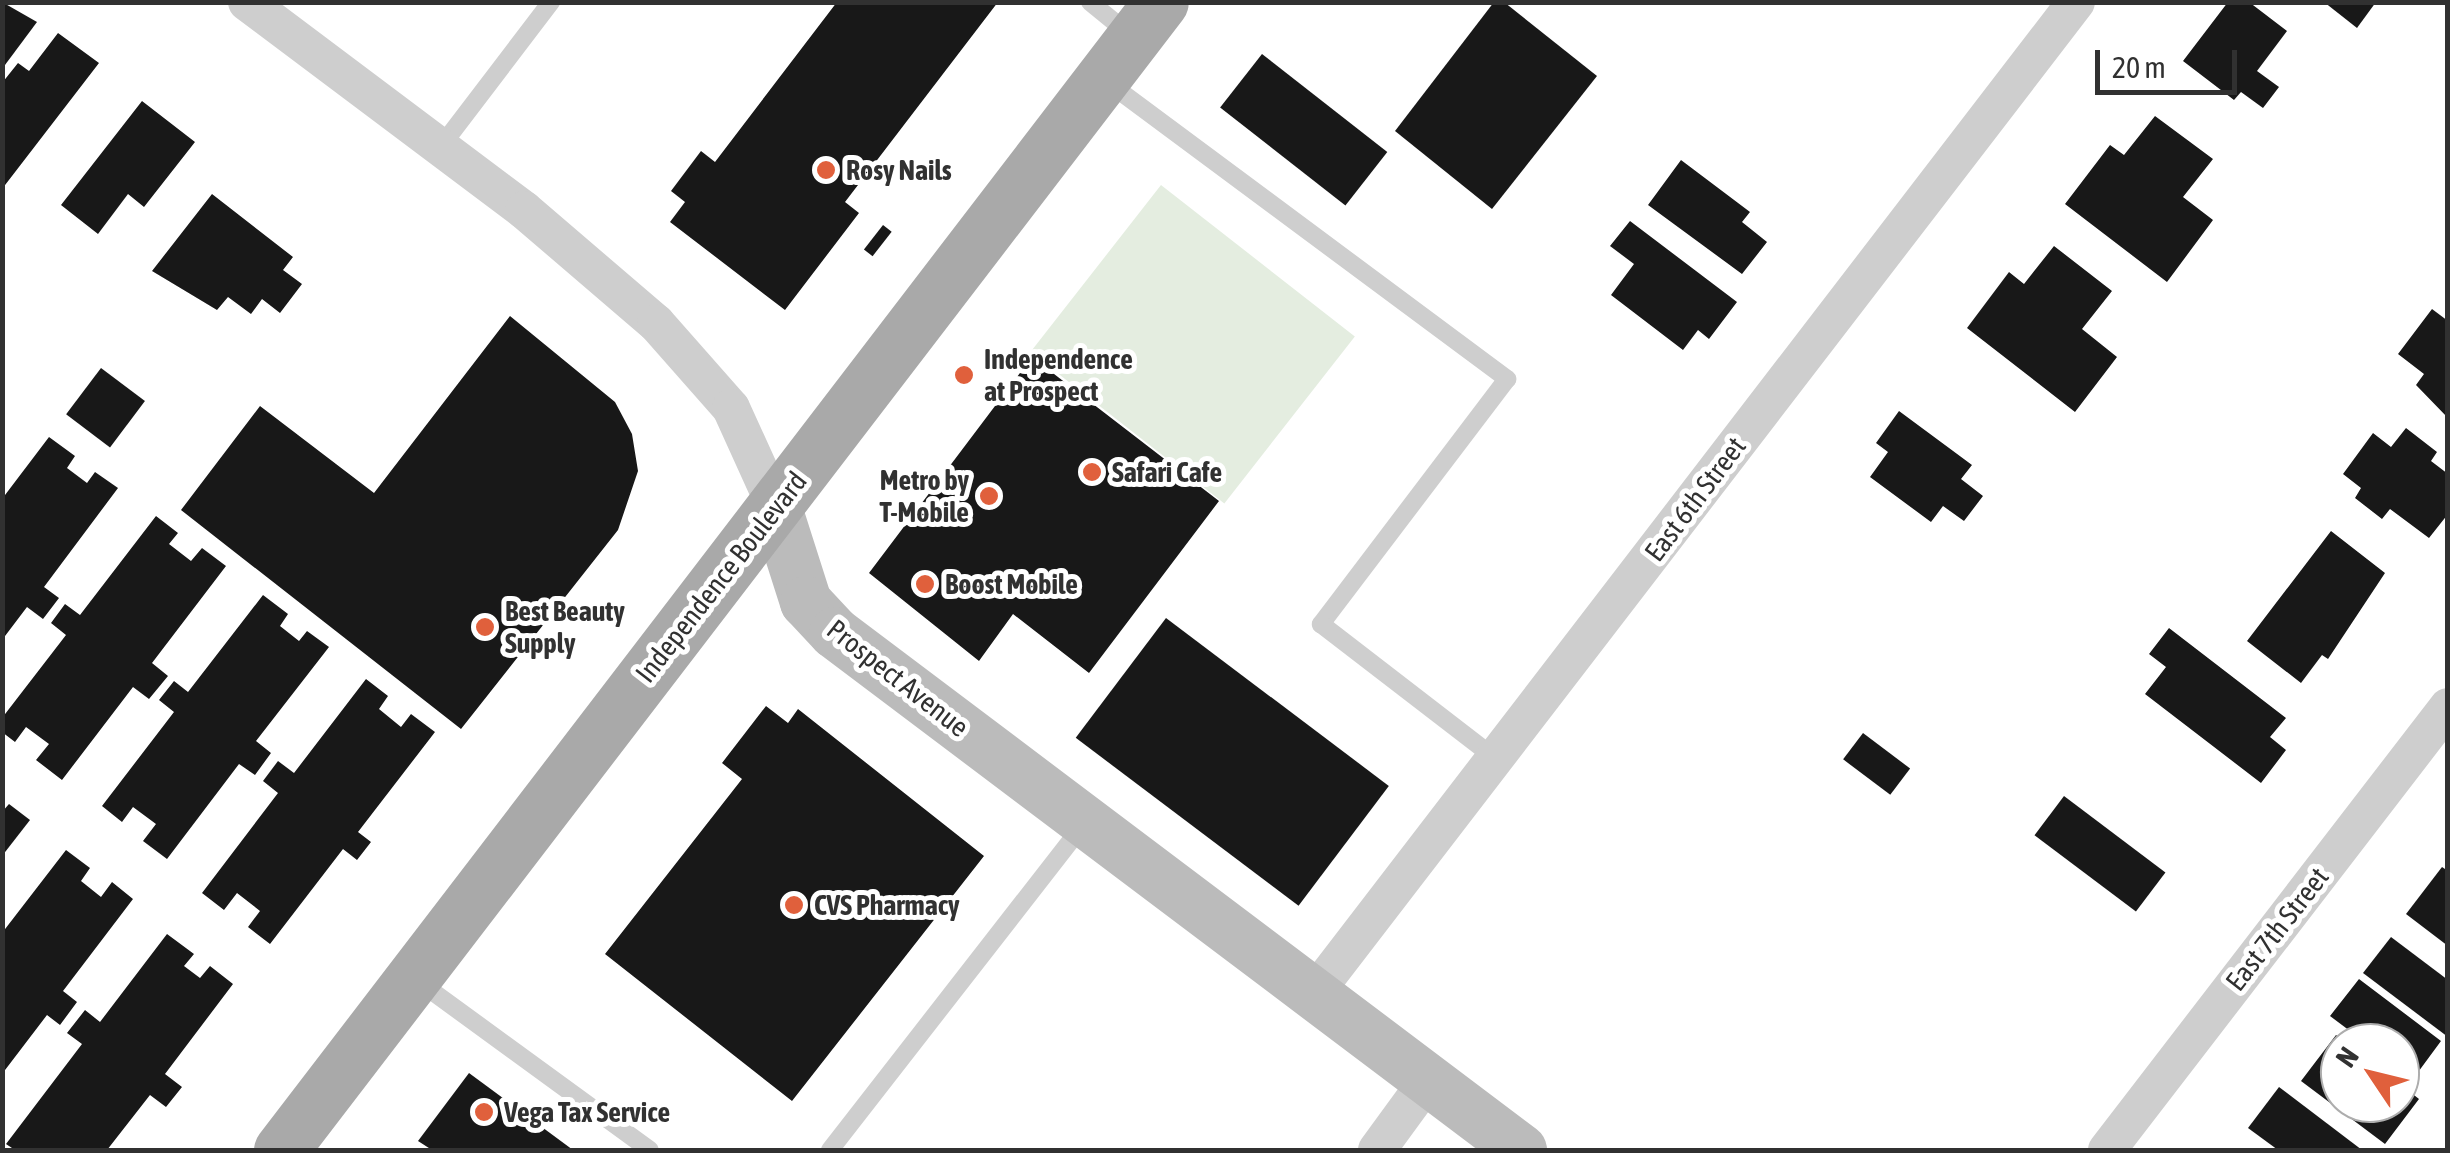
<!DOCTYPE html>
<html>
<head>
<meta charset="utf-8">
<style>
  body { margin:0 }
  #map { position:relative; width:2450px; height:1153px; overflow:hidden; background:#fff; font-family:"Asap Condensed",sans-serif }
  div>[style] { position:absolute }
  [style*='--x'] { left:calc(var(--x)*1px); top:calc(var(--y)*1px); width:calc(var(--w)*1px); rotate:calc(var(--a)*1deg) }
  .green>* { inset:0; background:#e4ede0; transform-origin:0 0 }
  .building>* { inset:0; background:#181818; transform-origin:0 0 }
  .lane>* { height:18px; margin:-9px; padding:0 9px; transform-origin:9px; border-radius:9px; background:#cecece }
  .street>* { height:38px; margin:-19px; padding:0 19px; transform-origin:19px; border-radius:19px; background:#cecece }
  .secondary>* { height:52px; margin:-26px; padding:0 26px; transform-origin:26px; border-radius:26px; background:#bbb }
  .primary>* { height:55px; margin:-27.5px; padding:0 27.5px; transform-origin:27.5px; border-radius:27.5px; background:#a9a9a9 }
  .dots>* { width:28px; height:28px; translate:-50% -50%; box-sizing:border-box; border:5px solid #fff; border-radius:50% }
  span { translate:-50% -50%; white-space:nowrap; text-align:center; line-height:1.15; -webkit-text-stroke:10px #fff; paint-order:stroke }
  .poi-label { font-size:28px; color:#313131; font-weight:700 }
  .left { translate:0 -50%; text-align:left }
  .right { translate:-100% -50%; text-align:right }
  .street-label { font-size:28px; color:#313131 }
  .frame { position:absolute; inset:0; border:5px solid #313131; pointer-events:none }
  .north { position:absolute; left:2320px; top:1023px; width:100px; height:100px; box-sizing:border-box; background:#fff; border:2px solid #adadad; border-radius:50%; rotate:305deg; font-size:28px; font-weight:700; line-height:40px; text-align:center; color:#313131 }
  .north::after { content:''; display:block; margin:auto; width:35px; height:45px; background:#e0603c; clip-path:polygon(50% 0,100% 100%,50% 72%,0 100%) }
  .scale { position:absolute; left:2095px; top:50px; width:142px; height:45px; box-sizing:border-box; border:5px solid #313131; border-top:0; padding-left:12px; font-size:30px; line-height:35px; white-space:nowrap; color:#313131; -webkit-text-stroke:8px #fff; paint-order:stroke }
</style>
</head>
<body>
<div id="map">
  <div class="green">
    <i style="left:1161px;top:185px;width:246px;height:212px;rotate:38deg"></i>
  </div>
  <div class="building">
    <i style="clip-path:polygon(2px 2px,37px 22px,2px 69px)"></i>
    <i style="clip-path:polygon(837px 2px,998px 2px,845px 202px,859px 213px,785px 310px,670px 222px,685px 202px,671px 191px,701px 151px,715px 162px)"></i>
    <i style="clip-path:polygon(1494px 2px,1504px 2px,1597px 76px,1492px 209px,1395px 131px)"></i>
    <i style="clip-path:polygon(2228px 2px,2249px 2px,2287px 31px,2257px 71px,2279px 87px,2263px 108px,2241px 92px,2234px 100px,2183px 61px)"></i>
    <i style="clip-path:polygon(2324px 2px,2376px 2px,2357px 28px)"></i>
    <i style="clip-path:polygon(58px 33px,99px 63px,2px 189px,2px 83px,18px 63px,29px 71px)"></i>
    <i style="left:1262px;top:54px;width:159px;height:68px;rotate:38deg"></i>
    <i style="clip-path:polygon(142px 101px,195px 142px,144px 207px,128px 194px,98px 234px,61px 205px)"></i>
    <i style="clip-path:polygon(2155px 116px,2213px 159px,2183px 197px,2213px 220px,2167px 282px,2065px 204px,2110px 145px,2124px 155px)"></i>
    <i style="clip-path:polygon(1681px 160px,1750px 212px,1742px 222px,1767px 242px,1742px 274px,1648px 205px)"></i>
    <i style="clip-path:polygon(212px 194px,293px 257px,283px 270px,302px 284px,280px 313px,262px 299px,251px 314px,228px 297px,217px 310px,152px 271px)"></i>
    <i style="clip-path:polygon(1630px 221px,1737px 302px,1709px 339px,1698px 330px,1683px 350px,1611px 295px,1634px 264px,1610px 246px)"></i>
    <i style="left:883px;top:225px;width:11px;height:31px;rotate:38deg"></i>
    <i style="clip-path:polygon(2054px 246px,2112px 291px,2082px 329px,2117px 357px,2075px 412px,1967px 328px,2009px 272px,2024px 284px)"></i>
    <i style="clip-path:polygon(2432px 309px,2448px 321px,2448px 418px,2416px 385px,2424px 374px,2398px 354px)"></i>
    <i style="clip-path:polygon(510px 316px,615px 402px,632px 434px,638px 471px,618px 530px,461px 729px,181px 510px,260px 406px,374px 493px)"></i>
    <i style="clip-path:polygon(1032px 357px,1219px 501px,1089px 673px,1013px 614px,979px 661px,869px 573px)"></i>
    <i style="left:101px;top:368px;width:55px;height:58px;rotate:37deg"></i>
    <i style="clip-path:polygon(1899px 411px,1972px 465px,1961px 479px,1983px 496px,1964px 521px,1943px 506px,1931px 522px,1870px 477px,1888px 452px,1876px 443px)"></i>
    <i style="clip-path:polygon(2406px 428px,2437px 452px,2431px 461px,2448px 474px,2448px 514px,2429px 538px,2390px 509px,2382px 519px,2355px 498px,2361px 488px,2343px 474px,2373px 433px,2391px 447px)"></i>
    <i style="clip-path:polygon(49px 437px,75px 456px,67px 468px,87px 483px,95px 472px,118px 488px,44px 587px,59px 598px,43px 619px,27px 607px,2px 640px,2px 499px)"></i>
    <i style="clip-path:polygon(156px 516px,178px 533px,169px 544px,191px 561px,202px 548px,226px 566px,152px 663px,168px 676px,149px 699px,133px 687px,62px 780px,36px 760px,49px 744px,26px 727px,15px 742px,2px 732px,2px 718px,66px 635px,51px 623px,65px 604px,80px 615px)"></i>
    <i style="clip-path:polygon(2331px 531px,2385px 573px,2328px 659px,2322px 655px,2301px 683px,2247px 641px)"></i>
    <i style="clip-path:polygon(263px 595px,288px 614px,280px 626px,299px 641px,307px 631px,329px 647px,256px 741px,271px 753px,255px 775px,239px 764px,167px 859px,143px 841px,156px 824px,133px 807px,122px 822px,102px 806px,174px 712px,159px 700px,174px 681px,188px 692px)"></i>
    <i style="left:1166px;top:618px;width:279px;height:150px;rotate:37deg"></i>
    <i style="clip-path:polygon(2169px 628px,2286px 718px,2270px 737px,2286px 750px,2261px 783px,2145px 694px,2166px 667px,2149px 654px)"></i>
    <i style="clip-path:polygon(366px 679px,388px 696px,379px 709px,401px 727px,411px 714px,435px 732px,358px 832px,371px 842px,357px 860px,343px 849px,270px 944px,248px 927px,260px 911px,237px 893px,224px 910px,202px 893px,278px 793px,263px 781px,278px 761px,294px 773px)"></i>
    <i style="clip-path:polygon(766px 706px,788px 723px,798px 709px,984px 856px,792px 1101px,605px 954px,742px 779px,722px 763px)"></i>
    <i style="left:1863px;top:733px;width:59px;height:33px;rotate:37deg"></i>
    <i style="left:2064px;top:796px;width:127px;height:49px;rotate:37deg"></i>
    <i style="clip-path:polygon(9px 804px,30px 820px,2px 856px,2px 812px)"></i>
    <i style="clip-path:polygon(66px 850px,90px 868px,81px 881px,101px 897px,112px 882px,133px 899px,63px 991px,77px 1002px,60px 1025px,47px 1015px,2px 1074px,2px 933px)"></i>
    <i style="clip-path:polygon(2442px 867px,2448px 871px,2448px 946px,2406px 914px)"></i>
    <i style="clip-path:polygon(167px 934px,194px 954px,184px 966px,200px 978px,210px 966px,233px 984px,165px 1074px,182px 1087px,166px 1107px,150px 1095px,107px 1150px,15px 1150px,6px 1144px,82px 1044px,67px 1033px,85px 1010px,100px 1022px)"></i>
    <i style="clip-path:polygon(2391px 937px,2448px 980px,2448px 1037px,2363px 973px)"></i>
    <i style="clip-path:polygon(2359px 979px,2441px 1041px,2413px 1079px,2400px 1069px,2400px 1043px,2366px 1043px,2330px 1016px)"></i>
    <i style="clip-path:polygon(2336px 1035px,2346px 1043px,2340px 1043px,2340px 1103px,2400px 1103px,2400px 1084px,2419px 1099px,2385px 1144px,2301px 1081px)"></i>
    <i style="clip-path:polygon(469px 1073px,573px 1150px,432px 1150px,418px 1141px)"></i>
    <i style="clip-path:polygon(2279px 1087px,2362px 1150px,2278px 1150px,2248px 1128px)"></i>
  </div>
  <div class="lane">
    <i style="--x:1090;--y:2;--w:49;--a:39.2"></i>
    <i style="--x:1106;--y:81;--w:500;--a:36.6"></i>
    <i style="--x:1507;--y:379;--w:308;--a:127.2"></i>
    <i style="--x:1321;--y:624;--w:221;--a:37.6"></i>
    <i style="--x:439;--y:149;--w:185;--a:-52.7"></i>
    <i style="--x:418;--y:981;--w:287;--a:36.1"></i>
    <i style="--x:830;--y:1150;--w:409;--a:-52.1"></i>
  </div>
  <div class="street">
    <i style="--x:247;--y:2;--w:346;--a:36.9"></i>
    <i style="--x:524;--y:210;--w:174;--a:40.6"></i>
    <i style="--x:656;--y:323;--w:113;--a:48.6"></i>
    <i style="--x:731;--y:408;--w:107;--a:65.6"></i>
    <i style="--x:1313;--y:995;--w:1252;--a:-52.46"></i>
    <i style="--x:1377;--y:1150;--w:87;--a:-53.9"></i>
    <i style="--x:2107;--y:1150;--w:559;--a:-52.41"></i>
  </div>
  <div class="secondary">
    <i style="--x:775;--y:505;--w:102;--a:72.3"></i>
    <i style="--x:806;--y:602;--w:42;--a:46.9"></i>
    <i style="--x:835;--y:633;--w:859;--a:37"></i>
  </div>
  <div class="primary">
    <i style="--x:281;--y:1150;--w:1446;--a:-52.53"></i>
  </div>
  <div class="dots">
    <i style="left:826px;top:170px;background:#e0603c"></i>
    <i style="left:964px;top:375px;background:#e0603c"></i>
    <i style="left:1092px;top:472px;background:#e0603c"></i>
    <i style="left:989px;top:496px;background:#e0603c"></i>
    <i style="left:925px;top:584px;background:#e0603c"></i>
    <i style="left:485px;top:627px;background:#e0603c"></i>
    <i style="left:794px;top:905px;background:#e0603c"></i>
    <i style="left:484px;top:1112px;background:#e0603c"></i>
  </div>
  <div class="poi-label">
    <span class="left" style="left:846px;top:170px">Rosy Nails</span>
    <span class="left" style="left:984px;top:375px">Independence<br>at Prospect</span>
    <span class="left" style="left:1112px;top:472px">Safari Cafe</span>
    <span class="right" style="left:969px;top:496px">Metro by<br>T-Mobile</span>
    <span class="left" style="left:945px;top:584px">Boost Mobile</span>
    <span class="left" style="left:505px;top:627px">Best Beauty<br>Supply</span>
    <span class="left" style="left:814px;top:905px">CVS Pharmacy</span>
    <span class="left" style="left:504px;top:1112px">Vega Tax Service</span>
  </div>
  <div class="street-label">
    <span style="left:1695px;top:499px;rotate:-53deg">East 6th Street</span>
    <span style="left:721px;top:577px;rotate:-52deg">Independence Boulevard</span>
    <span style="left:898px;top:678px;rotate:38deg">Prospect Avenue</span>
    <span style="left:2277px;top:929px;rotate:-52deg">East 7th Street</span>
  </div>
  <div class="frame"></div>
  <div class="north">N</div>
  <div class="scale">20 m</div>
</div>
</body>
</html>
